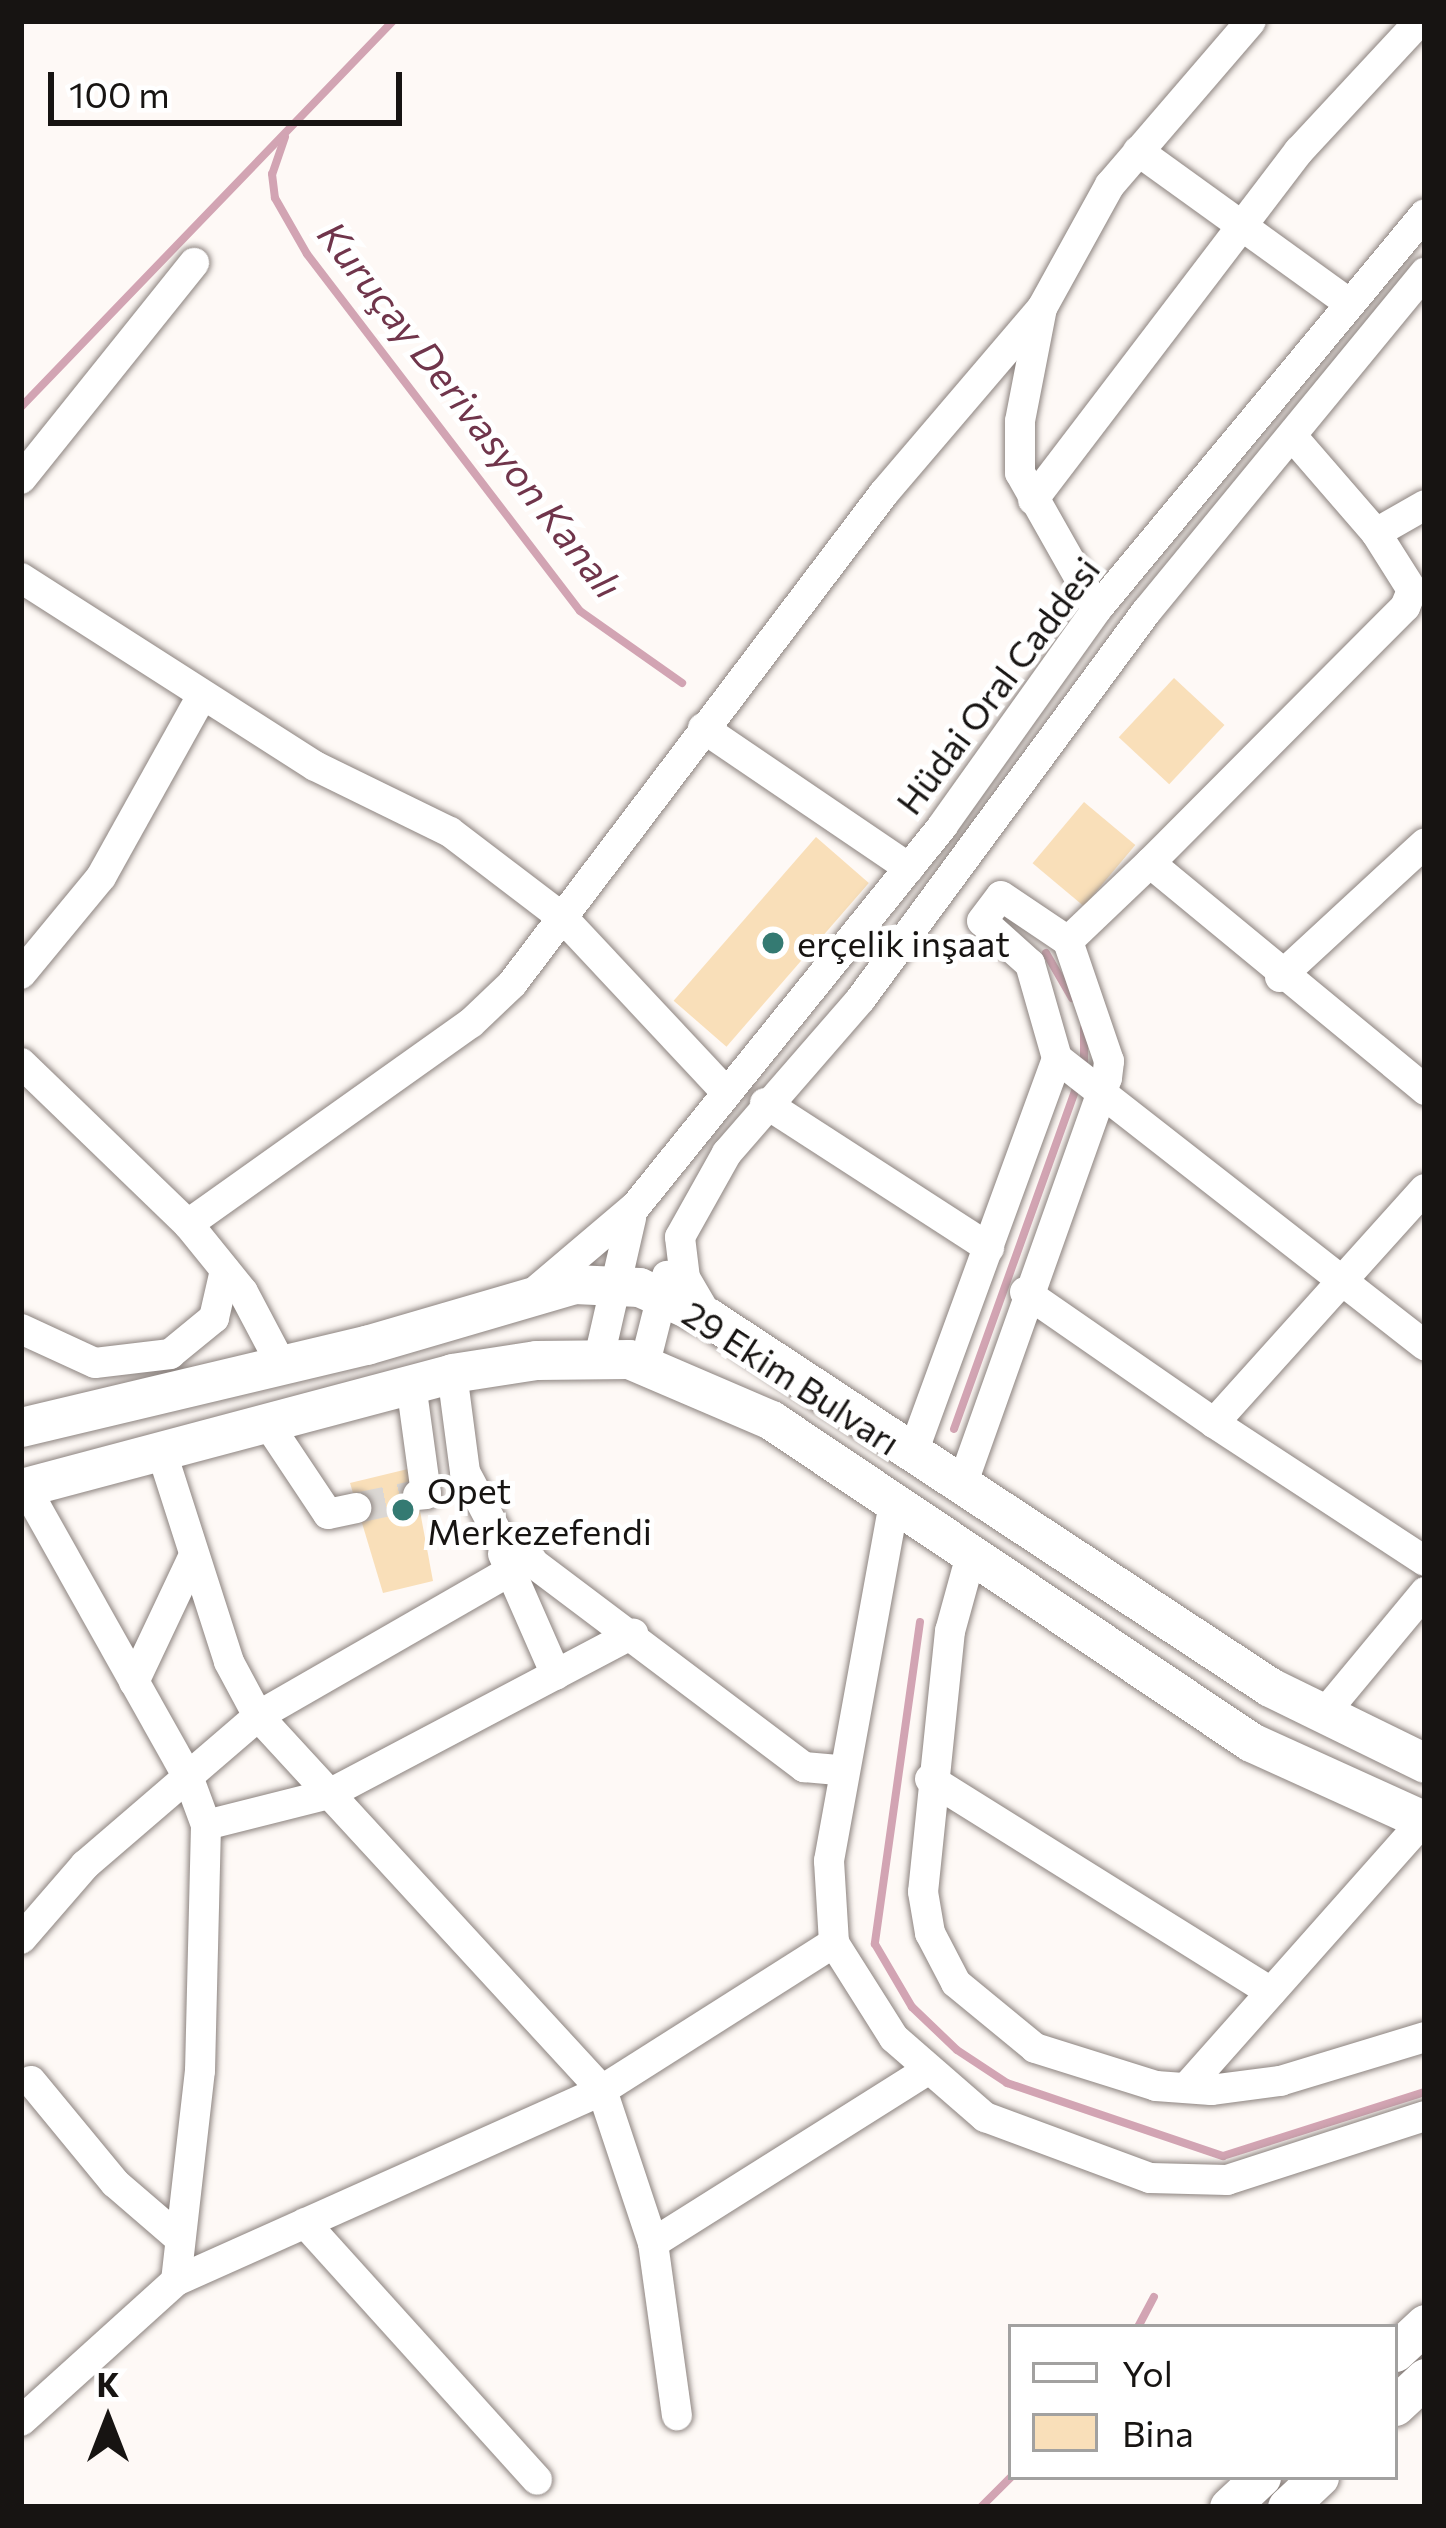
<!DOCTYPE html>
<html>
<head>
<meta charset="utf-8">
<style>
  body { margin:0 }
  #map { position:relative; width:1446px; height:2528px; overflow:hidden; background:#fef9f6; font-family:Commissioner,sans-serif }
  div>[style] { position:absolute }
  [style*='--x'] { left:calc(var(--x)*1px); top:calc(var(--y)*1px); width:calc(var(--w)*1px); rotate:calc(var(--a)*1deg) }
  .stream>* { height:8px; margin:-4px; padding:0 4px; transform-origin:4px; border-radius:4px; background:#d2a4b3 }
  .building>* { inset:0; background:#f9dfb9; transform-origin:0 0 }
  .minor-tunnel>* { height:30px; margin-top:-15px; transform-origin:0; background:repeating-linear-gradient(90deg,#dbd7d4 0 30px,transparent 0 45px) }
  .roads { filter:drop-shadow(0 0 3px #8c837f) drop-shadow(0 0 3px #8c837f) }
  .minor>* { height:30px; margin:-15px; padding:0 15px; transform-origin:15px; border-radius:15px; background:#fff }
  .major>* { height:39px; margin:-19.5px; padding:0 19.5px; transform-origin:19.5px; border-radius:19.5px; background:#fff }
  .dots>* { width:33px; height:33px; translate:-50% -50%; box-sizing:border-box; border:6px solid #fff; border-radius:50% }
  span { translate:-50% -50%; white-space:nowrap; text-align:center; line-height:1.15; -webkit-text-stroke:10px #fff; paint-order:stroke }
  .street-label { font-size:36px; color:#171412 }
  .poi-label { font-size:36px; color:#171412 }
  .left { translate:0 -50%; text-align:left }
  .water-label { font-size:39px; color:#70354b; font-style:italic }
  .frame { position:absolute; inset:0; border:24px solid #171412; pointer-events:none }
  .legend { position:absolute; left:1008px; top:2324px; width:390px; height:156px; box-sizing:border-box; background:#fff; border:3px solid #a2a1a0; margin:0; padding:15px 21px; list-style:none; font-size:36px; color:#171412 }
  .legend li { display:flex; align-items:center; gap:24px; height:60px }
  .legend b { width:60px; border:3px solid #a2a1a0 }
  .north { position:absolute; left:48px; top:2360px; width:120px; height:120px; -webkit-text-stroke:9px #fff; paint-order:stroke; rotate:0deg; font-size:33px; font-weight:700; line-height:48px; text-align:center; color:#171412 }
  .north::after { content:''; display:block; margin:auto; width:42px; height:54px; background:#171412; clip-path:polygon(50% 0,100% 100%,50% 72%,0 100%) }
  .scale { position:absolute; left:48px; top:72px; width:354px; height:54px; box-sizing:border-box; border:6px solid #171412; border-top:0; padding-left:15px; font-size:36px; line-height:42px; white-space:nowrap; color:#171412; -webkit-text-stroke:9px #fff; paint-order:stroke }
</style>
</head>
<body>
<div id="map">
  <div class="stream">
    <i style="--x:285;--y:137;--w:39;--a:109"></i>
    <i style="--x:272;--y:174;--w:24;--a:83"></i>
    <i style="--x:275;--y:198;--w:64;--a:60.3"></i>
    <i style="--x:307;--y:254;--w:449;--a:52.6"></i>
    <i style="--x:580;--y:611;--w:125;--a:35.2"></i>
    <i style="--x:21;--y:407;--w:536;--a:-46.06"></i>
    <i style="--x:1046;--y:953;--w:52;--a:60"></i>
    <i style="--x:1084;--y:1028;--w:38;--a:90"></i>
    <i style="--x:954;--y:1429;--w:364;--a:-70.3"></i>
    <i style="--x:920;--y:1622;--w:325;--a:98"></i>
    <i style="--x:875;--y:1944;--w:73;--a:59.6"></i>
    <i style="--x:912;--y:2007;--w:62;--a:43.7"></i>
    <i style="--x:957;--y:2050;--w:60;--a:33.4"></i>
    <i style="--x:1007;--y:2083;--w:228;--a:18.7"></i>
    <i style="--x:1223;--y:2156;--w:212;--a:-17.6"></i>
    <i style="--x:1138;--y:2327;--w:34;--a:-62"></i>
    <i style="--x:981;--y:2507;--w:42;--a:-45"></i>
  </div>
  <div class="building">
    <i style="left:1174px;top:678px;width:69px;height:81px;rotate:43deg"></i>
    <i style="left:1084px;top:802px;width:67px;height:80px;rotate:40deg"></i>
    <i style="left:816px;top:837px;width:70px;height:217px;rotate:41deg"></i>
    <i style="clip-path:polygon(412px 1468px,433px 1581px,383px 1593px,350px 1483px)"></i>
  </div>
  <div class="minor-tunnel">
    <i style="--x:356;--y:1508;--w:63;--a:-11.8"></i>
  </div>
  <div class="roads">
    <div class="minor">
      <i style="--x:1138;--y:151;--w:260;--a:35.8"></i>
      <i style="--x:1292;--y:436;--w:128;--a:49.1"></i>
      <i style="--x:1376;--y:533;--w:67;--a:57.7"></i>
      <i style="--x:1412;--y:590;--w:18;--a:112"></i>
      <i style="--x:1405;--y:607;--w:361;--a:134.9"></i>
      <i style="--x:1150;--y:863;--w:357;--a:39.5"></i>
      <i style="--x:21;--y:479;--w:277;--a:-51.3"></i>
      <i style="--x:1033;--y:500;--w:439;--a:-52.7"></i>
      <i style="--x:1299;--y:151;--w:178;--a:-47.1"></i>
      <i style="--x:1376;--y:533;--w:56;--a:-29.7"></i>
      <i style="--x:21;--y:578;--w:349;--a:32.6"></i>
      <i style="--x:315;--y:766;--w:150;--a:26.1"></i>
      <i style="--x:450;--y:832;--w:143;--a:37.3"></i>
      <i style="--x:564;--y:919;--w:234;--a:46.9"></i>
      <i style="--x:1097;--y:609;--w:156;--a:-119.5"></i>
      <i style="--x:1020;--y:473;--w:52;--a:-90"></i>
      <i style="--x:1020;--y:421;--w:115;--a:-79"></i>
      <i style="--x:1042;--y:308;--w:141;--a:-61.1"></i>
      <i style="--x:1110;--y:185;--w:216;--a:-49.3"></i>
      <i style="--x:703;--y:728;--w:249;--a:34.2"></i>
      <i style="--x:21;--y:974;--w:126;--a:-50.5"></i>
      <i style="--x:101;--y:877;--w:206;--a:-60.9"></i>
      <i style="--x:1280;--y:977;--w:197;--a:-42.7"></i>
      <i style="--x:1057;--y:1058;--w:467;--a:38"></i>
      <i style="--x:21;--y:1063;--w:232;--a:44"></i>
      <i style="--x:188;--y:1224;--w:87;--a:51"></i>
      <i style="--x:243;--y:1292;--w:84;--a:62.2"></i>
      <i style="--x:765;--y:1103;--w:267;--a:32.9"></i>
      <i style="--x:188;--y:1224;--w:347;--a:-35.4"></i>
      <i style="--x:471;--y:1023;--w:57;--a:-43.6"></i>
      <i style="--x:512;--y:984;--w:616;--a:-52.85"></i>
      <i style="--x:884;--y:493;--w:243;--a:-49.5"></i>
      <i style="--x:538;--y:1289;--w:128;--a:-40.3"></i>
      <i style="--x:636;--y:1206;--w:489;--a:-51.1"></i>
      <i style="--x:943;--y:825;--w:265;--a:-54.5"></i>
      <i style="--x:1097;--y:609;--w:513;--a:-50.29"></i>
      <i style="--x:1025;--y:1292;--w:230;--a:34.7"></i>
      <i style="--x:1214;--y:1423;--w:315;--a:-48"></i>
      <i style="--x:708;--y:1317;--w:45;--a:-120.5"></i>
      <i style="--x:685;--y:1278;--w:41;--a:-97"></i>
      <i style="--x:680;--y:1237;--w:96;--a:-60.8"></i>
      <i style="--x:727;--y:1153;--w:203;--a:-49"></i>
      <i style="--x:860;--y:1000;--w:483;--a:-53.6"></i>
      <i style="--x:1147;--y:611;--w:438;--a:-50.6"></i>
      <i style="--x:21;--y:1329;--w:81;--a:24.7"></i>
      <i style="--x:95;--y:1363;--w:76;--a:-6.8"></i>
      <i style="--x:170;--y:1354;--w:57;--a:-39.3"></i>
      <i style="--x:214;--y:1318;--w:49;--a:-77.1"></i>
      <i style="--x:599;--y:1358;--w:144;--a:-77.1"></i>
      <i style="--x:645;--y:1363;--w:90;--a:-75.8"></i>
      <i style="--x:452;--y:1373;--w:100;--a:82.5"></i>
      <i style="--x:465;--y:1472;--w:75;--a:62.1"></i>
      <i style="--x:500;--y:1538;--w:381;--a:37"></i>
      <i style="--x:804;--y:1767;--w:37;--a:5"></i>
      <i style="--x:411;--y:1384;--w:111;--a:82.2"></i>
      <i style="--x:426;--y:1494;--w:8;--a:173"></i>
      <i style="--x:1214;--y:1423;--w:252;--a:33.2"></i>
      <i style="--x:268;--y:1424;--w:108;--a:56.3"></i>
      <i style="--x:328;--y:1514;--w:29;--a:-12"></i>
      <i style="--x:162;--y:1453;--w:219;--a:72.2"></i>
      <i style="--x:229;--y:1662;--w:61;--a:61.8"></i>
      <i style="--x:258;--y:1716;--w:508;--a:47.39"></i>
      <i style="--x:602;--y:2090;--w:161;--a:71.6"></i>
      <i style="--x:653;--y:2243;--w:323;--a:-32.2"></i>
      <i style="--x:912;--y:1455;--w:423;--a:-69.9"></i>
      <i style="--x:1057;--y:1058;--w:98;--a:-106"></i>
      <i style="--x:1030;--y:964;--w:64;--a:-138.1"></i>
      <i style="--x:982;--y:921;--w:31;--a:-53"></i>
      <i style="--x:1001;--y:896;--w:81;--a:33.9"></i>
      <i style="--x:962;--y:1485;--w:432;--a:-70.4"></i>
      <i style="--x:1107;--y:1078;--w:17;--a:-83"></i>
      <i style="--x:1109;--y:1061;--w:127;--a:-108.9"></i>
      <i style="--x:1068;--y:941;--w:113;--a:-43.6"></i>
      <i style="--x:894;--y:1503;--w:364;--a:100.3"></i>
      <i style="--x:829;--y:1861;--w:82;--a:86.5"></i>
      <i style="--x:834;--y:1943;--w:112;--a:57.7"></i>
      <i style="--x:894;--y:2038;--w:121;--a:41"></i>
      <i style="--x:985;--y:2117;--w:176;--a:20.3"></i>
      <i style="--x:1150;--y:2178;--w:77;--a:1.5"></i>
      <i style="--x:1227;--y:2180;--w:208;--a:-17.9"></i>
      <i style="--x:503;--y:1554;--w:132;--a:66.3"></i>
      <i style="--x:971;--y:1555;--w:79;--a:105.4"></i>
      <i style="--x:950;--y:1631;--w:262;--a:95.9"></i>
      <i style="--x:923;--y:1892;--w:42;--a:80.3"></i>
      <i style="--x:930;--y:1933;--w:56;--a:62.5"></i>
      <i style="--x:956;--y:1983;--w:102;--a:39.4"></i>
      <i style="--x:1035;--y:2048;--w:127;--a:17.4"></i>
      <i style="--x:1156;--y:2086;--w:55;--a:4.2"></i>
      <i style="--x:1211;--y:2090;--w:70;--a:-7.4"></i>
      <i style="--x:1280;--y:2081;--w:152;--a:-16.9"></i>
      <i style="--x:134;--y:1682;--w:140;--a:-64.7"></i>
      <i style="--x:1323;--y:1715;--w:160;--a:-50.3"></i>
      <i style="--x:930;--y:1779;--w:402;--a:32"></i>
      <i style="--x:206;--y:1825;--w:127;--a:-14.1"></i>
      <i style="--x:329;--y:1794;--w:344;--a:-27.8"></i>
      <i style="--x:21;--y:1939;--w:98;--a:-49.1"></i>
      <i style="--x:85;--y:1865;--w:228;--a:-40.7"></i>
      <i style="--x:258;--y:1716;--w:315;--a:-29.9"></i>
      <i style="--x:31;--y:2081;--w:132;--a:50.5"></i>
      <i style="--x:115;--y:2183;--w:86;--a:40.7"></i>
      <i style="--x:1186;--y:2088;--w:357;--a:-48.4"></i>
      <i style="--x:305;--y:2223;--w:346;--a:47.9"></i>
      <i style="--x:653;--y:2243;--w:174;--a:82.1"></i>
      <i style="--x:176;--y:2281;--w:467;--a:-24.1"></i>
      <i style="--x:602;--y:2090;--w:275;--a:-32.4"></i>
      <i style="--x:21;--y:2421;--w:209;--a:-42.1"></i>
      <i style="--x:176;--y:2281;--w:211;--a:-83.5"></i>
      <i style="--x:200;--y:2071;--w:246;--a:-88.6"></i>
      <i style="--x:206;--y:1825;--w:49;--a:-110.3"></i>
      <i style="--x:189;--y:1779;--w:335;--a:-119.3"></i>
    </div>
    <div class="major">
      <i style="--x:21;--y:1427;--w:355;--a:-13.4"></i>
      <i style="--x:366;--y:1345;--w:217;--a:-16.3"></i>
      <i style="--x:574;--y:1284;--w:65;--a:2.6"></i>
      <i style="--x:639;--y:1287;--w:77;--a:23.9"></i>
      <i style="--x:709;--y:1318;--w:671;--a:33.34"></i>
      <i style="--x:1270;--y:1687;--w:173;--a:26.1"></i>
      <i style="--x:21;--y:1488;--w:446;--a:-14.9"></i>
      <i style="--x:452;--y:1373;--w:85;--a:-8.8"></i>
      <i style="--x:536;--y:1360;--w:93;--a:-0.6"></i>
      <i style="--x:629;--y:1359;--w:155;--a:23.2"></i>
      <i style="--x:771;--y:1420;--w:578;--a:33.86"></i>
      <i style="--x:1251;--y:1742;--w:191;--a:24.4"></i>
      <i style="--x:1395;--y:2352;--w:41;--a:-43"></i>
      <i style="--x:1395;--y:2406;--w:41;--a:-43"></i>
      <i style="--x:1229;--y:2507;--w:44;--a:-43.2"></i>
      <i style="--x:1287;--y:2507;--w:44;--a:-43.2"></i>
    </div>
  </div>
  <div class="dots">
    <i style="left:773px;top:943px;background:#347a72"></i>
    <i style="left:403px;top:1510px;background:#347a72"></i>
  </div>
  <div class="street-label">
    <span style="left:997px;top:685px;rotate:-53deg">Hüdai Oral Caddesi</span>
    <span style="left:792px;top:1377px;rotate:33deg">29 Ekim Bulvarı</span>
  </div>
  <div class="poi-label">
    <span class="left" style="left:797px;top:943px">erçelik inşaat</span>
    <span class="left" style="left:427px;top:1510px">Opet<br>Merkezefendi</span>
  </div>
  <div class="water-label">
    <span style="left:471px;top:409px;rotate:52deg">Kuruçay Derivasyon Kanalı</span>
  </div>
  <div class="frame"></div>
  <ul class="legend">
  <li><b style="height:15px;background:#fff"></b>Yol</li>
  <li><b style="height:33px;background:#f9dfb9"></b>Bina</li>
  </ul>
  <div class="north">K</div>
  <div class="scale">100 m</div>
</div>
</body>
</html>
